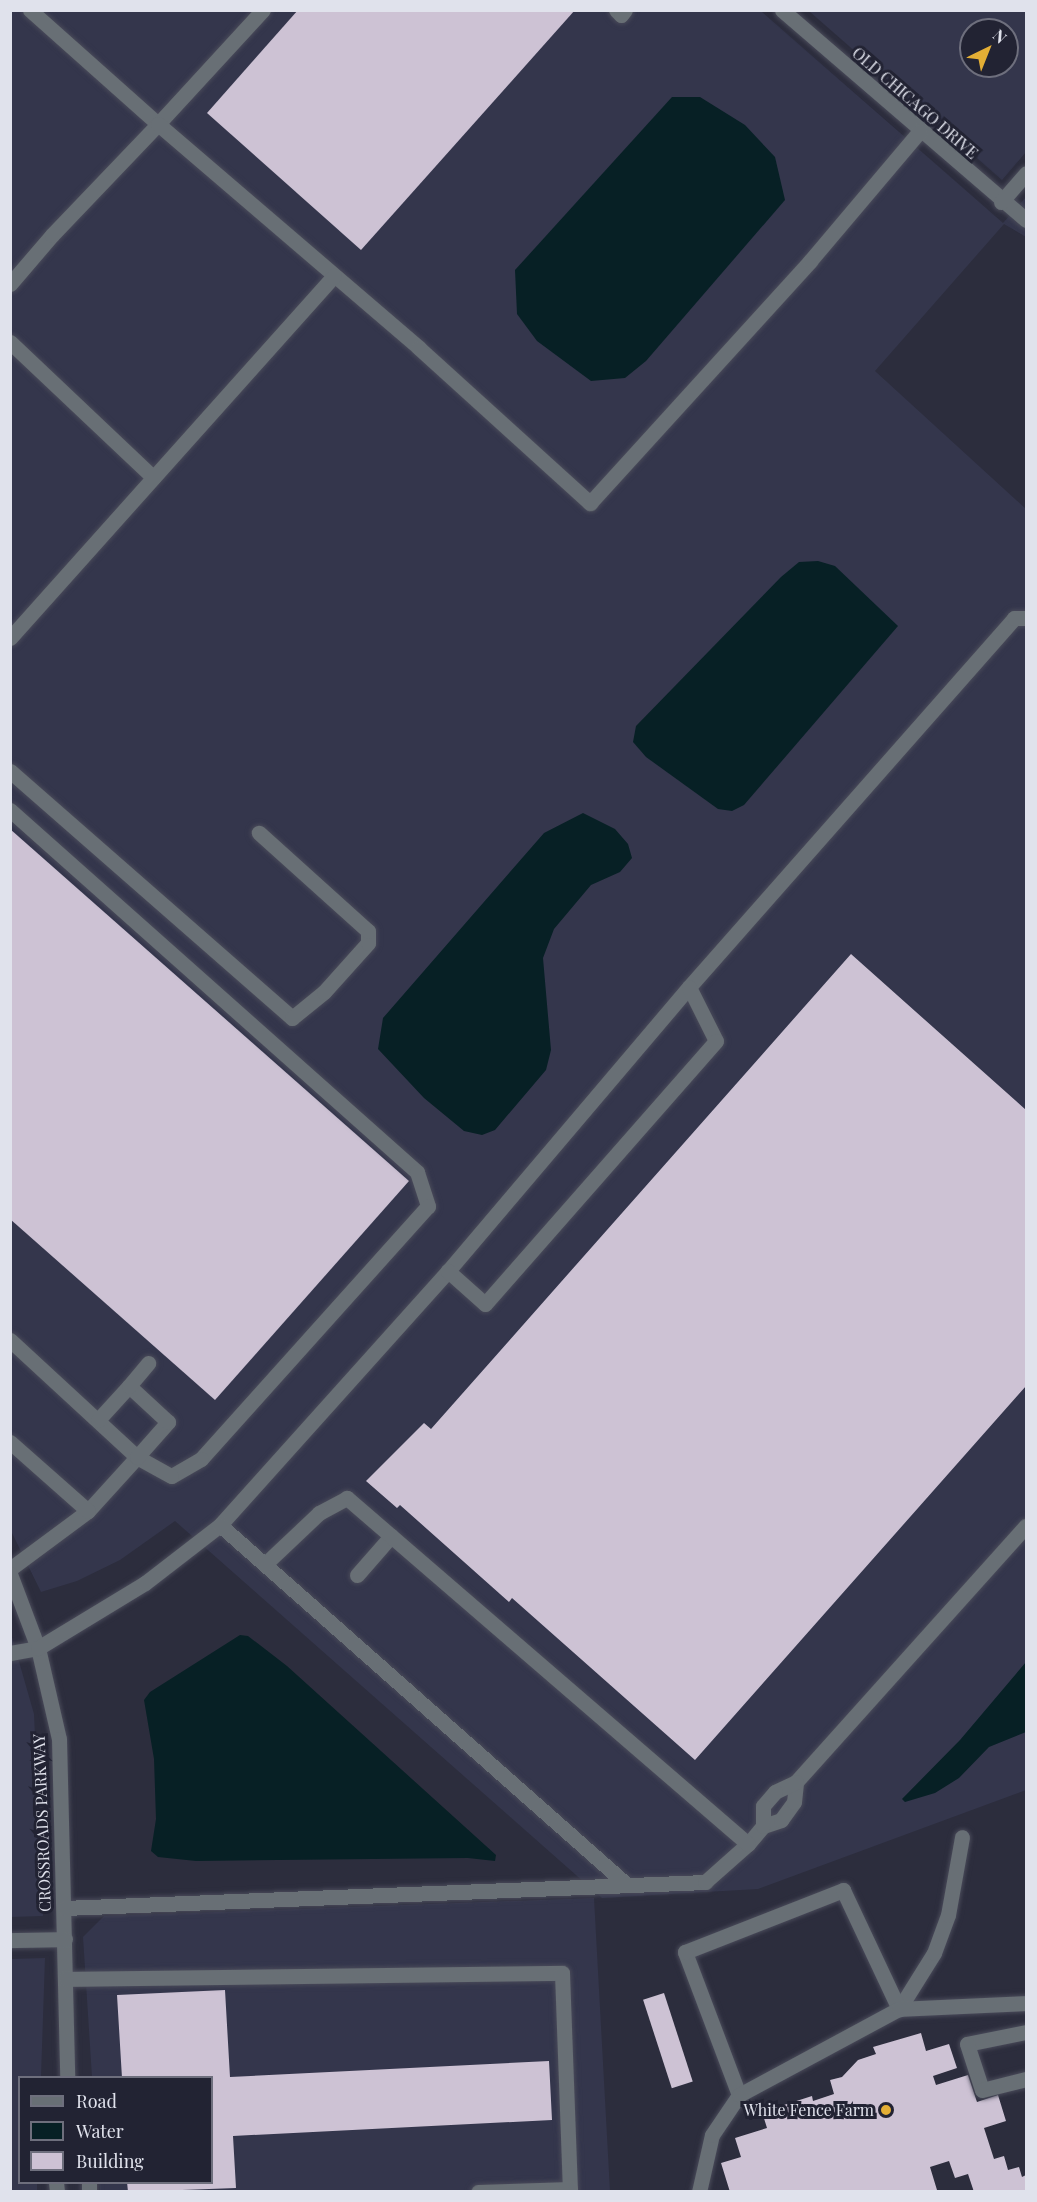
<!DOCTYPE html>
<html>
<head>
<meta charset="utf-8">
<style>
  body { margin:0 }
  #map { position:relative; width:1037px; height:2202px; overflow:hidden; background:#2c2d3d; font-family:"Playfair Display",serif }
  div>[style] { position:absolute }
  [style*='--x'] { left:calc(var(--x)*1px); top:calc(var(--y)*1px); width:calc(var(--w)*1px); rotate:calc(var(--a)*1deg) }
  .built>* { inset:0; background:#34364c }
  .water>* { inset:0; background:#072025 }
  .building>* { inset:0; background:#cdc2d4; transform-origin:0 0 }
  .roads { filter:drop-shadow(0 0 2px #494a59) drop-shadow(0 0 2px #494a59) }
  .minor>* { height:15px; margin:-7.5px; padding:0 7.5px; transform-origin:7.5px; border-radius:7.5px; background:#686f75 }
  .dots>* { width:16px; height:16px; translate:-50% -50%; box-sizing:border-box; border:3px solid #222333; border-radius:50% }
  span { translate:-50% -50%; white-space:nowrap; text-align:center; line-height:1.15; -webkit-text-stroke:6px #222333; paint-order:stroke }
  .street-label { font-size:16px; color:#e0e2ec }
  .poi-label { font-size:16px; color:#e0e2ec }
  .right { translate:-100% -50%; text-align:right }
  .frame { position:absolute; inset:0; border:12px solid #e0e2ec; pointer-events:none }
  .legend { position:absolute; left:18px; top:2076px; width:195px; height:108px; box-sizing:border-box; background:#222333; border:2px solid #6e6f7d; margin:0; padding:8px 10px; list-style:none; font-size:18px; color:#e0e2ec }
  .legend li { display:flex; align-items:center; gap:12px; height:30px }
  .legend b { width:30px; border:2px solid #6e6f7d }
  .north { position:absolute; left:959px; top:18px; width:60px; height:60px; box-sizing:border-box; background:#222333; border:2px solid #6e6f7d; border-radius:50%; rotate:43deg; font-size:16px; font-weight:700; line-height:24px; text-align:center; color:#e0e2ec }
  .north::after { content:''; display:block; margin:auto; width:21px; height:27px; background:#e3ae35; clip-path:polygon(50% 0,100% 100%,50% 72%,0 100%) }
</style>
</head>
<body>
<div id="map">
  <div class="built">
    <i style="clip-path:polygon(11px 11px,761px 11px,1003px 223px,1026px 197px,1026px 237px,1004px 224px,875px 371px,1026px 509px,1026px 1790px,758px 1889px,602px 1898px,175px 1521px,120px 1560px,77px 1581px,41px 1592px,11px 1531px)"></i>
    <i style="clip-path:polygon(evenodd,809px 11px,1026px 11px,1026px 152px,1002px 180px,809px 11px,971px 30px,1007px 30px,1007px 66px,971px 66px,971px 30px)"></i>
    <i style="clip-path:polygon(10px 1630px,34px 1714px,43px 1916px,11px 1917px)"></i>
    <i style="clip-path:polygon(594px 1898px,610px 2191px,100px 2191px,99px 2183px,212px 2182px,212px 2078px,92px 2077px,83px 1937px,104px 1916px)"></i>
    <i style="clip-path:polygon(45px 1958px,41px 2077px,20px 2078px,20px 2182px,37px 2183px,37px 2191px,11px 2191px,11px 1959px)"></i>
  </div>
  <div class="water">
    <i style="clip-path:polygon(672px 97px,700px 97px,745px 125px,775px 157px,785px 200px,646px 361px,625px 378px,591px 381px,537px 341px,517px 314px,515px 270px)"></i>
    <i style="clip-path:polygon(818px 561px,835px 566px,898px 626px,744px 805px,732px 811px,718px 809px,646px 757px,633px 742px,636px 726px,781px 577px,799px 562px)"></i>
    <i style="clip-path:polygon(583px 813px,615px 829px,628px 844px,632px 858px,620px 872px,591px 885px,554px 929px,543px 958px,551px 1050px,546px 1070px,495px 1130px,482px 1135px,464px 1131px,424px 1098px,378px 1049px,383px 1018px,544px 833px)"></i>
    <i style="clip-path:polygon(240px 1635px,248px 1636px,287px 1666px,496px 1855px,495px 1861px,468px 1858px,196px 1861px,158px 1857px,151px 1851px,156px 1819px,154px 1759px,144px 1700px,150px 1692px)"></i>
    <i style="clip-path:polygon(1026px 1662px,1026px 1732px,989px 1747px,959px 1778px,935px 1793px,905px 1802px,902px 1799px,960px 1740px)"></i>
  </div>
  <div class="building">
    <i style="clip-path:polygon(298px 10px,575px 10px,361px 250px,207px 113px)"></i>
    <i style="clip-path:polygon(10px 829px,409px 1181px,215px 1400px,10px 1219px)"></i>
    <i style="clip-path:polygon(851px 954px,1026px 1110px,1026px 1386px,695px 1760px,512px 1598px,509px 1602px,400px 1505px,397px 1508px,366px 1481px,424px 1423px,431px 1429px)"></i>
    <i style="clip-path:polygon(225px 1990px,230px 2077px,549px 2061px,552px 2120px,233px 2136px,236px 2188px,128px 2192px,127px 2182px,212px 2182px,212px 2078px,122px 2078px,117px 1995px)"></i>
    <i style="left:664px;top:1993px;width:93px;height:22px;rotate:72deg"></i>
    <i style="clip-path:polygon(921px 2033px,926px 2051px,949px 2044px,957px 2068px,933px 2076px,936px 2085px,968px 2075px,977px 2102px,998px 2095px,1006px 2121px,984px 2128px,994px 2159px,1004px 2156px,1008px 2170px,1019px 2167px,1022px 2177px,1026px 2175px,1026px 2192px,974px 2192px,968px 2174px,955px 2178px,949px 2161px,930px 2167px,937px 2190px,932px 2192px,730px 2192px,721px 2163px,741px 2157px,735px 2138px,767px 2128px,762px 2112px,812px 2096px,813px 2101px,834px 2094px,830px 2080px,842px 2077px,858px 2060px,876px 2054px,873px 2047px)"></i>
  </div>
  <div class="roads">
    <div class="minor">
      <i style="--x:30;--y:10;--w:171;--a:41.7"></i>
      <i style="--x:158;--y:124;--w:155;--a:-47.4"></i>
      <i style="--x:616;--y:10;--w:7;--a:45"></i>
      <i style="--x:621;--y:15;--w:6;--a:-51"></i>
      <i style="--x:782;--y:10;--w:322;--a:40.7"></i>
      <i style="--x:1001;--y:202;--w:38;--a:-49"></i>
      <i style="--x:10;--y:284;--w:65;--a:-49.4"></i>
      <i style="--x:52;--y:235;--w:153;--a:-46.3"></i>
      <i style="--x:158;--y:124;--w:344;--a:40.6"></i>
      <i style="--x:419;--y:348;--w:231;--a:42.2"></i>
      <i style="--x:590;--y:503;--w:327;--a:-47.7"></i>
      <i style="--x:810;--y:261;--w:170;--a:-49.8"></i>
      <i style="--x:10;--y:342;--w:197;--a:43.4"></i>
      <i style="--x:10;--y:638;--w:486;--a:-48.2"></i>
      <i style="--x:10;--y:771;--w:375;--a:41.2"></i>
      <i style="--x:292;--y:1018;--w:41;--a:-39.1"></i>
      <i style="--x:324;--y:992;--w:66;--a:-48.1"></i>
      <i style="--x:368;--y:943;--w:12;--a:-90"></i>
      <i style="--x:368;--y:931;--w:147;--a:-138"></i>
      <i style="--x:10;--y:810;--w:545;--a:41.65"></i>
      <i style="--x:417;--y:1172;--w:36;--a:72"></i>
      <i style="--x:428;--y:1206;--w:340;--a:131.9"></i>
      <i style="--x:201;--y:1459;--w:34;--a:150"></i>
      <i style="--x:171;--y:1476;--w:39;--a:-151"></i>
      <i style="--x:137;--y:1457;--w:73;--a:132.2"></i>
      <i style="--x:88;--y:1511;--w:97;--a:143.4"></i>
      <i style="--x:689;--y:987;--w:492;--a:-48.6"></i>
      <i style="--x:1014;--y:618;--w:12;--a:0"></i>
      <i style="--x:10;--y:1340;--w:173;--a:42.7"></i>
      <i style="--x:137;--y:1457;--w:47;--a:-48.5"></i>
      <i style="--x:168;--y:1422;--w:53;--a:-137.3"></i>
      <i style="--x:129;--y:1386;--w:46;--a:132.4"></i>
      <i style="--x:129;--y:1386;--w:30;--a:-50"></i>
      <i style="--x:10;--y:1442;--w:104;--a:41.5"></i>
      <i style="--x:220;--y:1525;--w:341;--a:-48.1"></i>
      <i style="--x:448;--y:1271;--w:372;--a:-49.7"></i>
      <i style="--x:689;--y:987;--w:60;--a:63.4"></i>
      <i style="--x:716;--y:1041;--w:350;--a:131.3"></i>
      <i style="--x:485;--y:1304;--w:50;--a:-138.3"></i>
      <i style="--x:10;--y:1574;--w:79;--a:69.3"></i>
      <i style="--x:38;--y:1648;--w:93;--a:77"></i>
      <i style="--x:59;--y:1739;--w:339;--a:88.6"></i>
      <i style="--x:357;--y:1575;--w:52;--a:-48.9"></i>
      <i style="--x:10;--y:1653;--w:28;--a:-10"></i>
      <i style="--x:38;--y:1648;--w:125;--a:-31.3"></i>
      <i style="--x:145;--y:1583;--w:95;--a:-37.7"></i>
      <i style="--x:220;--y:1525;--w:542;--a:41.48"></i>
      <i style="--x:796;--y:1782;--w:344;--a:-48.1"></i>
      <i style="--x:748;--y:1844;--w:23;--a:-50"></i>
      <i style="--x:763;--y:1826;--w:19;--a:-18"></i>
      <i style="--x:781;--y:1820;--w:22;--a:-54"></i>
      <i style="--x:794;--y:1802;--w:20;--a:-84"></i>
      <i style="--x:796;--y:1782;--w:23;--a:155"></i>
      <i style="--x:775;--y:1792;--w:18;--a:131"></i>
      <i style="--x:763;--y:1806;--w:20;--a:90"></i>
      <i style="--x:64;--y:1908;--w:642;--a:-2.32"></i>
      <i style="--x:705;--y:1882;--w:57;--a:-41.5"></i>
      <i style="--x:748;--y:1844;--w:530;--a:-139.21"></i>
      <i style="--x:347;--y:1498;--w:32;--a:152"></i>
      <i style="--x:319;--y:1513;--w:74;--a:136.6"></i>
      <i style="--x:10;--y:1940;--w:55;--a:-1"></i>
      <i style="--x:66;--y:1979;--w:496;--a:-0.7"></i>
      <i style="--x:562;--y:1973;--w:216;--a:87.9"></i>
      <i style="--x:570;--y:2189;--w:92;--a:178.1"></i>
      <i style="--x:899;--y:2009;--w:66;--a:-58"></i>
      <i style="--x:934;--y:1953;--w:40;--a:-69.8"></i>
      <i style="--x:948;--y:1915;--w:79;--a:-79.8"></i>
      <i style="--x:1026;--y:2032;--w:60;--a:168.5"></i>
      <i style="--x:967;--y:2044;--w:48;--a:71.9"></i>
      <i style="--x:982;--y:2090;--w:45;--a:-14"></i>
      <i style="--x:739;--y:2095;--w:153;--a:-110.7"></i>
      <i style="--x:685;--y:1952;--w:170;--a:-21.4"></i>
      <i style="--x:843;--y:1890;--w:132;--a:64.8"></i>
      <i style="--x:56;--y:2182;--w:10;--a:84"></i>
      <i style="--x:89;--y:2182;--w:10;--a:90"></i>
      <i style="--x:699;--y:2192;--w:58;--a:-77.2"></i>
      <i style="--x:712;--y:2135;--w:48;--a:-56"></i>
      <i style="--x:739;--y:2095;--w:182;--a:-28.3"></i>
      <i style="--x:899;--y:2009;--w:127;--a:-2.7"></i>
    </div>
  </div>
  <div class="dots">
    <i style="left:886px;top:2110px;background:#e3ae35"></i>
  </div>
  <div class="street-label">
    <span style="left:915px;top:103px;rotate:41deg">OLD CHICAGO DRIVE</span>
    <span style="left:42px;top:1823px;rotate:-92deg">CROSSROADS PARKWAY</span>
  </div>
  <div class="poi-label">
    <span class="right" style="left:874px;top:2110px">White Fence Farm</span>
  </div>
  <div class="frame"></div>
  <ul class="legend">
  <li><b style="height:8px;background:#686f75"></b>Road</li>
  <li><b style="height:16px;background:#072025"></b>Water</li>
  <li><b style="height:16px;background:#cdc2d4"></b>Building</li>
  </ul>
  <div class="north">N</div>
</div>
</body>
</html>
